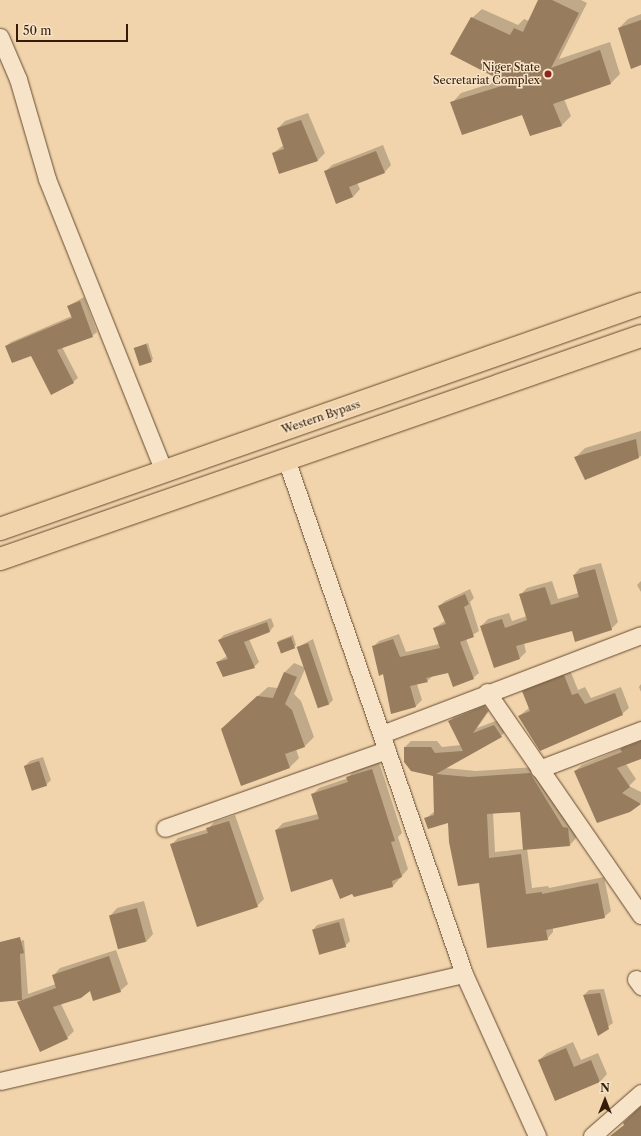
<!DOCTYPE html>
<html>
<head>
<meta charset="utf-8">
<style>
  body { margin:0 }
  #map { position:relative; width:641px; height:1136px; overflow:hidden; background:#f1d4ab; font-family:"Libre Caslon Text",serif }
  div>[style] { position:absolute }
  [style*='--x'] { left:calc(var(--x)*1px); top:calc(var(--y)*1px); width:calc(var(--w)*1px); rotate:calc(var(--a)*1deg) }
  .shadow>* { inset:0; background:#0003 }
  .building>* { inset:0; background:#977c5d; transform-origin:0 0 }
  .roads { filter:drop-shadow(0 0 1px #654a31) drop-shadow(0 0 1px #654a31) }
  .street>* { height:17px; margin:-8.5px; padding:0 8.5px; transform-origin:8.5px; border-radius:8.5px; background:#f6e3c8 }
  .primary>* { height:22px; margin:-11px; padding:0 11px; transform-origin:11px; border-radius:11px; background:#f1d4ab }
  .dots>* { width:11px; height:11px; translate:-50% -50%; box-sizing:border-box; border:2px solid #f6e3c8; border-radius:50% }
  span { translate:-50% -50%; white-space:nowrap; text-align:center; line-height:1.15; -webkit-text-stroke:3px #f6e3c8; paint-order:stroke }
  .poi-label { font-size:11px; color:#361c08 }
  .right { translate:-100% -50%; text-align:right }
  .street-label { font-size:11px; color:#361c08 }
  .north { position:absolute; left:585px; top:1080px; width:40px; height:40px; -webkit-text-stroke:3px #f6e3c8; paint-order:stroke; rotate:0deg; font-size:11px; font-weight:700; line-height:16px; text-align:center; color:#361c08 }
  .north::after { content:''; display:block; margin:auto; width:14px; height:18px; background:#361c08; clip-path:polygon(50% 0,100% 100%,50% 72%,0 100%) }
  .scale { position:absolute; left:16px; top:24px; width:112px; height:18px; box-sizing:border-box; border:2px solid #361c08; border-top:0; padding-left:5px; font-size:12px; line-height:14px; white-space:nowrap; color:#361c08; -webkit-text-stroke:3px #f6e3c8; paint-order:stroke }
</style>
</head>
<body>
<div id="map">
  <div class="shadow">
    <i style="clip-path:polygon(539px 0,581px 0,587px 3px,559px 59px,610px 42px,620px 74px,611px 83px,564px 99px,571px 116px,562px 125px,531px 135px,522px 114px,452px 103px,461px 93px,502px 80px,472px 18px,482px 9px,518px 25px,524px 19px,529px 21px)"></i>
    <i style="clip-path:polygon(641px 14px,641px 64px,619px 28px,628px 19px)"></i>
    <i style="clip-path:polygon(308px 113px,325px 153px,318px 160px,280px 173px,273px 153px,284px 145px,278px 128px,285px 121px)"></i>
    <i style="clip-path:polygon(383px 145px,391px 165px,384px 173px,357px 183px,360px 189px,353px 197px,337px 203px,325px 172px,332px 165px)"></i>
    <i style="clip-path:polygon(84px 297px,97px 332px,92px 336px,62px 347px,78px 378px,73px 382px,31px 354px,6px 346px,11px 342px,72px 316px,68px 306px)"></i>
    <i style="clip-path:polygon(148px 343px,153px 359px,151px 361px,135px 348px)"></i>
    <i style="clip-path:polygon(641px 431px,641px 456px,586px 479px,576px 457px,585px 448px)"></i>
    <i style="clip-path:polygon(601px 563px,618px 622px,611px 629px,573px 630px,524px 643px,526px 652px,520px 658px,481px 626px,488px 619px,509px 613px,512px 621px,527px 616px,520px 595px,527px 588px,552px 581px,558px 599px,578px 593px,574px 575px,580px 568px)"></i>
    <i style="clip-path:polygon(641px 581px,641px 592px,637px 585px)"></i>
    <i style="clip-path:polygon(470px 589px,474px 598px,470px 602px,479px 631px,466px 639px,479px 673px,473px 678px,448px 672px,433px 676px,427px 681px,417px 684px,422px 700px,416px 706px,392px 713px,384px 673px,373px 647px,379px 641px,399px 634px,406px 652px,439px 644px,434px 628px,445px 621px,439px 606px,445px 601px)"></i>
    <i style="clip-path:polygon(271px 618px,274px 626px,270px 631px,249px 639px,259px 662px,254px 667px,217px 662px,227px 656px,219px 640px,224px 635px)"></i>
    <i style="clip-path:polygon(293px 635px,296px 645px,294px 647px,278px 641px)"></i>
    <i style="clip-path:polygon(313px 639px,333px 700px,329px 704px,305px 669px,294px 694px,301px 701px,314px 737px,305px 746px,296px 749px,299px 758px,290px 767px,231px 720px,268px 687px,278px 688px,285px 672px,294px 663px,304px 667px,298px 647px)"></i>
    <i style="clip-path:polygon(570px 670px,578px 690px,585px 687px,591px 698px,621px 687px,629px 708px,622px 714px,519px 716px,529px 708px,523px 692px,529px 685px)"></i>
    <i style="clip-path:polygon(641px 684px,641px 692px,639px 687px)"></i>
    <i style="clip-path:polygon(evenodd,491px 700px,494px 704px,477px 728px,501px 719px,507px 730px,501px 736px,445px 768px,476px 771px,536px 767px,575px 821px,576px 838px,570px 845px,527px 848px,532px 888px,548px 886px,549px 888px,604px 877px,611px 911px,604px 917px,553px 927px,553px 932px,547px 939px,480px 882px,449px 821px,425px 819px,435px 811px,434px 775px,405px 747px,411px 741px,437px 741px,442px 747px,461px 745px,449px 722px,455px 715px,491px 700px,521px 811px,523px 849px,495px 852px,493px 812px,521px 811px)"></i>
    <i style="clip-path:polygon(641px 737px,641px 758px,626px 764px,636px 779px,629px 786px,641px 792px,641px 803px,630px 811px,575px 771px,582px 765px,621px 749px,628px 742px)"></i>
    <i style="clip-path:polygon(43px 757px,51px 780px,46px 785px,25px 766px,30px 761px)"></i>
    <i style="clip-path:polygon(379px 762px,402px 833px,398px 837px,408px 869px,393px 886px,354px 895px,276px 830px,283px 823px,318px 814px,312px 795px,319px 788px,348px 778px,354px 770px)"></i>
    <i style="clip-path:polygon(235px 815px,264px 899px,257px 906px,172px 844px,178px 838px,208px 829px,214px 822px)"></i>
    <i style="clip-path:polygon(144px 901px,153px 934px,146px 942px,110px 916px,117px 908px)"></i>
    <i style="clip-path:polygon(344px 918px,350px 941px,345px 946px,313px 930px,317px 925px)"></i>
    <i style="clip-path:polygon(24px 940px,28px 994px,56px 984px,53px 976px,60px 968px,116px 950px,128px 984px,120px 991px,90px 989px,61px 1004px,74px 1031px,67px 1038px,18px 1002px,21px 1000px,0 1001px,0 946px)"></i>
    <i style="clip-path:polygon(604px 989px,613px 1023px,598px 1034px,584px 995px,589px 990px)"></i>
    <i style="clip-path:polygon(573px 1042px,581px 1060px,598px 1053px,607px 1074px,600px 1082px,539px 1060px,547px 1053px)"></i>
  </div>
  <div class="building">
    <i style="clip-path:polygon(538px 0,552px 0,579px 13px,551px 68px,600px 50px,611px 84px,553px 104px,562px 126px,530px 136px,522px 115px,462px 135px,450px 102px,508px 84px,450px 54px,471px 17px,510px 35px,514px 28px,523px 32px)"></i>
    <i style="clip-path:polygon(641px 20px,641px 65px,631px 69px,618px 28px)"></i>
    <i style="clip-path:polygon(301px 120px,318px 161px,279px 174px,272px 153px,284px 149px,277px 128px)"></i>
    <i style="clip-path:polygon(376px 151px,385px 173px,349px 187px,353px 197px,336px 204px,324px 171px)"></i>
    <i style="clip-path:polygon(80px 301px,93px 337px,57px 350px,74px 383px,51px 395px,31px 356px,12px 363px,5px 346px,72px 318px,67px 306px)"></i>
    <i style="left:146px;top:344px;width:19px;height:13px;rotate:72deg"></i>
    <i style="clip-path:polygon(636px 439px,639px 458px,585px 480px,574px 457px)"></i>
    <i style="clip-path:polygon(595px 569px,612px 630px,575px 642px,572px 631px,516px 646px,520px 659px,494px 668px,480px 626px,502px 619px,505px 628px,527px 620px,519px 594px,545px 587px,551px 605px,579px 597px,573px 575px)"></i>
    <i style="clip-path:polygon(465px 594px,469px 604px,464px 607px,474px 637px,460px 642px,474px 679px,453px 687px,448px 673px,426px 678px,428px 682px,410px 686px,416px 707px,391px 714px,383px 674px,379px 676px,372px 646px,393px 639px,400px 657px,440px 648px,433px 628px,446px 624px,438px 606px)"></i>
    <i style="clip-path:polygon(267px 622px,270px 632px,244px 642px,255px 668px,223px 677px,216px 662px,228px 659px,218px 640px)"></i>
    <i style="left:291px;top:637px;width:12px;height:15px;rotate:70deg"></i>
    <i style="left:308px;top:643px;width:65px;height:12px;rotate:71deg"></i>
    <i style="clip-path:polygon(284px 672px,297px 677px,285px 704px,292px 710px,305px 747px,285px 754px,290px 768px,241px 786px,221px 729px,257px 696px,273px 698px)"></i>
    <i style="clip-path:polygon(564px 675px,572px 695px,578px 693px,585px 704px,615px 693px,623px 715px,540px 751px,518px 716px,530px 711px,522px 691px)"></i>
    <i style="clip-path:polygon(484px 706px,488px 711px,473px 733px,494px 725px,502px 737px,436px 774px,469px 777px,530px 773px,563px 827px,568px 828px,570px 846px,523px 850px,520px 812px,487px 814px,489px 858px,521px 854px,526px 894px,542px 892px,542px 894px,598px 883px,605px 918px,546px 930px,548px 940px,487px 948px,479px 883px,458px 886px,449px 842px,448px 823px,428px 829px,424px 818px,434px 815px,433px 776px,411px 771px,404px 762px,404px 747px,431px 747px,435px 753px,463px 751px,448px 721px)"></i>
    <i style="clip-path:polygon(641px 741px,641px 759px,617px 768px,630px 787px,622px 793px,641px 804px,630px 812px,597px 823px,574px 771px,622px 752px,620px 749px)"></i>
    <i style="left:39px;top:761px;width:26px;height:16px;rotate:72deg"></i>
    <i style="clip-path:polygon(372px 769px,395px 841px,391px 842px,402px 877px,392px 881px,393px 887px,354px 897px,352px 894px,340px 899px,332px 879px,291px 892px,275px 830px,319px 819px,311px 794px,348px 782px,346px 777px)"></i>
    <i style="clip-path:polygon(229px 821px,258px 907px,197px 927px,170px 844px,208px 833px,206px 828px)"></i>
    <i style="left:137px;top:908px;width:35px;height:29px;rotate:75deg"></i>
    <i style="left:339px;top:922px;width:26px;height:28px;rotate:74deg"></i>
    <i style="clip-path:polygon(20px 937px,24px 953px,20px 954px,22px 1000px,0 1002px,0 942px)"></i>
    <i style="clip-path:polygon(109px 956px,121px 992px,93px 1001px,90px 991px,81px 998px,53px 1007px,68px 1039px,40px 1052px,17px 1002px,56px 988px,52px 975px)"></i>
    <i style="clip-path:polygon(600px 993px,609px 1029px,598px 1036px,583px 995px)"></i>
    <i style="clip-path:polygon(566px 1048px,574px 1067px,591px 1060px,600px 1082px,555px 1101px,538px 1060px)"></i>
    <i style="clip-path:polygon(641px 1106px,641px 1136px,610px 1136px,624px 1125px,623px 1123px)"></i>
  </div>
  <div class="roads">
    <div class="street">
      <i style="--x:0;--y:37;--w:46;--a:66.8"></i>
      <i style="--x:18;--y:79;--w:104;--a:73.8"></i>
      <i style="--x:47;--y:179;--w:315;--a:68.2"></i>
      <i style="--x:286;--y:459;--w:545;--a:70.93"></i>
      <i style="--x:464;--y:974;--w:178;--a:65.7"></i>
      <i style="--x:487;--y:692;--w:271;--a:55.4"></i>
      <i style="--x:382;--y:734;--w:277;--a:-20.9"></i>
      <i style="--x:539;--y:769;--w:109;--a:-20.9"></i>
      <i style="--x:165;--y:828;--w:235;--a:-19.4"></i>
      <i style="--x:636;--y:979;--w:9;--a:54"></i>
      <i style="--x:0;--y:1081;--w:476;--a:-13"></i>
      <i style="--x:592;--y:1136;--w:65;--a:-41.3"></i>
    </div>
    <div class="primary">
      <i style="--x:0;--y:529;--w:679;--a:-19.34"></i>
      <i style="--x:0;--y:559;--w:679;--a:-19.18"></i>
    </div>
  </div>
  <div class="dots">
    <i style="left:548px;top:74px;background:#8f2418"></i>
  </div>
  <div class="poi-label">
    <span class="right" style="left:540px;top:74px">Niger State<br>Secretariat Complex</span>
  </div>
  <div class="street-label">
    <span style="left:321px;top:417px;rotate:-19deg">Western Bypass</span>
  </div>
  <div class="north">N</div>
  <div class="scale">50 m</div>
</div>
</body>
</html>
